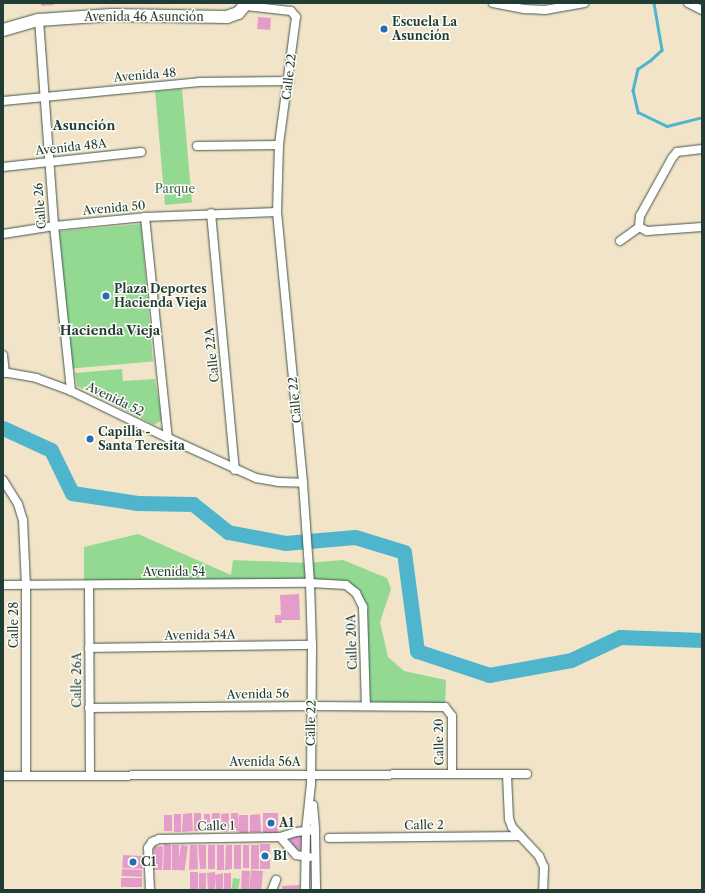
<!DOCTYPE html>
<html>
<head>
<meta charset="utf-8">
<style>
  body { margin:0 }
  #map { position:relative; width:705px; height:893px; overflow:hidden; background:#f2e4c8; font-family:"Libre Caslon Text",serif }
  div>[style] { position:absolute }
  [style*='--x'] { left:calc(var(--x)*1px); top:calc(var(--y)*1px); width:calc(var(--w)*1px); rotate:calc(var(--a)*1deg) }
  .green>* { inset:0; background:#93d992; transform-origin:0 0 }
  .stream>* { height:2.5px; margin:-1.25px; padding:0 1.25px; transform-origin:1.25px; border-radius:1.25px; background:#4fb5cd }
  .river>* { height:15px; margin:-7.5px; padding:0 7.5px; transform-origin:7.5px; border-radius:7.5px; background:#4fb5cd }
  .building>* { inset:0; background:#e49cca; transform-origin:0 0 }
  .roads { filter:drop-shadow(0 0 1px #3f564a) drop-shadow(0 0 1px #3f564a) }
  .street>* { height:8px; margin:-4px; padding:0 4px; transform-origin:4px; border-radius:4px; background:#fff }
  .secondary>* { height:12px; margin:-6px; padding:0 6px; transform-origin:6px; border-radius:6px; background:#fff }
  .dots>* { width:11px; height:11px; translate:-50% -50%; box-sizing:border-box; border:2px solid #fdfcf7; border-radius:50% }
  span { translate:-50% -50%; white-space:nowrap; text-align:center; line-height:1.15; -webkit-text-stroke:3px #fdfcf7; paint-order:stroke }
  .street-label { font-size:12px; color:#1f3d34 }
  .poi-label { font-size:12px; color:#1f3d34; font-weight:700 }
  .left { translate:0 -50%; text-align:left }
  .park-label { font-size:12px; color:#3c644c }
  .neighbourhood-label { font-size:13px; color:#1f3d34; font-weight:700 }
  .frame { position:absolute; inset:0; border:4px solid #1f3d34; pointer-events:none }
</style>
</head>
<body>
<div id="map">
  <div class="green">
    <i style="left:182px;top:89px;width:114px;height:27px;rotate:85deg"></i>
    <i style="left:141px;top:224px;width:138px;height:82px;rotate:85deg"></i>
    <i style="clip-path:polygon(122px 369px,123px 381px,155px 379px,162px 420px,154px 425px,77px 386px,75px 373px)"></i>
    <i style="clip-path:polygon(138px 534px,231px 575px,233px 560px,308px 563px,343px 560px,387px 578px,391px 589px,380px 622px,388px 657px,404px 671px,446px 680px,445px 707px,366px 706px,363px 607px,346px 585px,84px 585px,84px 547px)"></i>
    <i style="left:233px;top:878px;width:7px;height:12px;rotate:8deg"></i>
  </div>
  <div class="stream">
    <i style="--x:654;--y:3;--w:48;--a:80.3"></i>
    <i style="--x:662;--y:50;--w:16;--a:137"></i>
    <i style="--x:650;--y:61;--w:14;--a:146"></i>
    <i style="--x:638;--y:69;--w:22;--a:103"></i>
    <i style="--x:633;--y:90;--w:23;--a:77"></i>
    <i style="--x:638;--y:112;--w:32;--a:26"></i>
    <i style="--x:667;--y:126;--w:36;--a:-14"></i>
  </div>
  <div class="river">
    <i style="--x:3;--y:428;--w:53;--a:24.6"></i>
    <i style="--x:51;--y:450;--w:48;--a:64"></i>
    <i style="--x:72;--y:493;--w:66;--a:8.7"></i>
    <i style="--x:137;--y:503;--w:56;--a:1"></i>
    <i style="--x:193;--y:504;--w:45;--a:38.7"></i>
    <i style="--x:228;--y:532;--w:58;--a:10.9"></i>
    <i style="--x:285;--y:543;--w:70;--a:-4.9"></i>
    <i style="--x:355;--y:537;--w:51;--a:17"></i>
    <i style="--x:404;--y:552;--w:100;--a:82.5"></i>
    <i style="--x:417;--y:651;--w:76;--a:18.4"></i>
    <i style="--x:489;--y:675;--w:83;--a:-10.4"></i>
    <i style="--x:571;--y:660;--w:54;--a:-25.1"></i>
    <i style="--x:620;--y:637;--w:82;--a:2.1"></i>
  </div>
  <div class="building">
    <i style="clip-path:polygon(41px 3px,54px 3px,54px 5px,41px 6px)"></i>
    <i style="left:258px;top:17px;width:13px;height:12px;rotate:4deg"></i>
    <i style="clip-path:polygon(299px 594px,300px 620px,281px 620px,282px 623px,275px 623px,275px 615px,281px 615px,280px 595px)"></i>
    <i style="clip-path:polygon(192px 813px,193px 831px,182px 832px,183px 814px)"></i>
    <i style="left:194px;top:813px;width:7px;height:18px"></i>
    <i style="clip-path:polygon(212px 813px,220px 813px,220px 831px,211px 832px)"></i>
    <i style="clip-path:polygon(229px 813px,229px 831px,222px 832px,221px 814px)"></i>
    <i style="clip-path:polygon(231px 813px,238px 813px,239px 831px,231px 832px)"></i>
    <i style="left:263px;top:813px;width:15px;height:20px"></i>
    <i style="left:181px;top:814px;width:18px;height:7px;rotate:90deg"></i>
    <i style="left:204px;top:814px;width:6px;height:17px"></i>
    <i style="clip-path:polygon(260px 814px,261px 832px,250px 832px,250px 815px)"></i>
    <i style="left:164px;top:815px;width:8px;height:16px"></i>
    <i style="left:239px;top:815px;width:9px;height:18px"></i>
    <i style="clip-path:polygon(304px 835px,303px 850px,291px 848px,290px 836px)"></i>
    <i style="clip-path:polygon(164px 843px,171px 845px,171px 870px,163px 870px)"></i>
    <i style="left:260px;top:844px;width:10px;height:25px"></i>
    <i style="left:172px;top:845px;width:7px;height:25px"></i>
    <i style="left:181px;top:845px;width:7px;height:25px;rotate:8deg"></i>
    <i style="clip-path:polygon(190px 845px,197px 845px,198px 869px,189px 870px)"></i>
    <i style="clip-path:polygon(198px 845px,206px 845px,206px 869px,200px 869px)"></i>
    <i style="left:208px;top:845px;width:7px;height:24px"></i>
    <i style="left:217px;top:845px;width:7px;height:25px"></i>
    <i style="clip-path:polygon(226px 845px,232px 845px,232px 869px,225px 870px)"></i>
    <i style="left:234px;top:845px;width:7px;height:24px"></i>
    <i style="left:249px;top:845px;width:23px;height:6px;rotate:90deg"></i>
    <i style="left:251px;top:845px;width:8px;height:24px"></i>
    <i style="clip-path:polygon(163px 846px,162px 870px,154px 870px,154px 847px)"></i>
    <i style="left:123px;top:855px;width:20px;height:13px;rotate:3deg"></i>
    <i style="left:122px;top:869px;width:20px;height:7px;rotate:3deg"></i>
    <i style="left:251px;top:870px;width:12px;height:20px;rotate:5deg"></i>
    <i style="left:250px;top:871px;width:19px;height:8px;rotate:93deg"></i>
    <i style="left:190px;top:872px;width:8px;height:18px"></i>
    <i style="clip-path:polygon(215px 872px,215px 890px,208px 890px,207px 873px)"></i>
    <i style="left:199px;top:873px;width:7px;height:17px"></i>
    <i style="clip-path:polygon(223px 873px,223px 890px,216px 890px,215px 875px)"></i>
    <i style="left:224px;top:873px;width:7px;height:17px"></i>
    <i style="left:121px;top:878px;width:21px;height:9px"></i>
    <i style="clip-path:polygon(300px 885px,299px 890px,282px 890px,282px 886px)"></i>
  </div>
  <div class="roads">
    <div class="street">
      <i style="--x:493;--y:3;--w:33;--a:11"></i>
      <i style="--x:525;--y:9;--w:20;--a:3"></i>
      <i style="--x:545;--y:10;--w:40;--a:-10"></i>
      <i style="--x:688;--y:3;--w:16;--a:27"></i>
      <i style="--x:246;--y:6;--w:45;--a:6.3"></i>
      <i style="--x:291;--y:11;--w:8;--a:50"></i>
      <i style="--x:296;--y:17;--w:129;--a:97.6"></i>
      <i style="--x:279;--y:145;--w:67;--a:91.7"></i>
      <i style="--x:277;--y:212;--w:272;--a:84.5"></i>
      <i style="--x:303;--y:483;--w:100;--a:86"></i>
      <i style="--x:310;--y:583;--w:62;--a:88.2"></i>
      <i style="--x:312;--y:645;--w:139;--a:90.4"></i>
      <i style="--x:311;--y:784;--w:47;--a:96.1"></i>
      <i style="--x:306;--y:831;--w:59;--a:91"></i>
      <i style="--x:39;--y:20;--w:207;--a:85.8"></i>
      <i style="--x:54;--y:226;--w:166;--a:84.1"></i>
      <i style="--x:3;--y:101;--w:197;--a:-5.5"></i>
      <i style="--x:199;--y:82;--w:90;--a:-0.6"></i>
      <i style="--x:197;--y:146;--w:82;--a:-0.7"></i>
      <i style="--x:3;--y:167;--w:139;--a:-6.2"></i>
      <i style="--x:211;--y:213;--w:258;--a:84.7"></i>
      <i style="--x:145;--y:217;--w:222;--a:84.1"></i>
      <i style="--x:639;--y:227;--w:11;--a:-85"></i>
      <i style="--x:640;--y:216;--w:66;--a:-61.1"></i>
      <i style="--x:672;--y:158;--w:8;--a:-50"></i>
      <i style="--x:677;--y:152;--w:25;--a:-7"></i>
      <i style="--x:639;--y:227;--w:9;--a:27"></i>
      <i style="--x:647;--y:231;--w:55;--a:-4.2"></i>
      <i style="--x:3;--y:234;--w:52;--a:-8.9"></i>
      <i style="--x:54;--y:226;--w:91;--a:-5.6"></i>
      <i style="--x:145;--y:217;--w:132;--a:-2.2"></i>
      <i style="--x:620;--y:241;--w:24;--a:-36"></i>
      <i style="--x:3;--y:355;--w:18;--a:84"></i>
      <i style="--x:3;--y:372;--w:34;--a:10"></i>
      <i style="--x:36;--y:378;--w:37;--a:20"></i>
      <i style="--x:71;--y:391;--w:108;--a:25.9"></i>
      <i style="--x:168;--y:438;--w:97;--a:24.4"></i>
      <i style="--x:256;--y:478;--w:22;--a:10"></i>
      <i style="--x:278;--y:482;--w:25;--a:2"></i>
      <i style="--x:3;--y:480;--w:28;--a:58"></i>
      <i style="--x:18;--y:504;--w:17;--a:73"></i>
      <i style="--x:23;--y:520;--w:65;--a:87.4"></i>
      <i style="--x:26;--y:585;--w:190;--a:90"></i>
      <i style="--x:3;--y:585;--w:307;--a:-0.4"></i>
      <i style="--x:310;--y:583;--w:36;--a:3"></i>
      <i style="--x:346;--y:585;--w:13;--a:39"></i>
      <i style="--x:356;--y:593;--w:16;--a:63"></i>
      <i style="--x:363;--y:607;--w:99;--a:88.3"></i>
      <i style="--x:89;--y:585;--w:190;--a:89.7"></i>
      <i style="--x:89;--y:648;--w:223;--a:-0.8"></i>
      <i style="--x:89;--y:708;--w:223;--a:-0.5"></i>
      <i style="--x:312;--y:706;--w:133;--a:0.4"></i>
      <i style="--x:445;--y:707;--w:11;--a:52"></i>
      <i style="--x:452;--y:716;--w:58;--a:90"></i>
      <i style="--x:507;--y:775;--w:44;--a:87.4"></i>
      <i style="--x:509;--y:819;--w:9;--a:69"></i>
      <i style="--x:512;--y:827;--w:40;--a:47"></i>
      <i style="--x:539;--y:856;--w:12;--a:66"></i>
      <i style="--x:544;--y:867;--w:23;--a:92"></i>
      <i style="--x:3;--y:776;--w:524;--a:-0.22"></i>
      <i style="--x:313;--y:805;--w:25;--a:85"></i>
      <i style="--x:315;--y:830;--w:60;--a:89"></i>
      <i style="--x:280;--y:837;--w:24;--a:48"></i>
      <i style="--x:296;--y:855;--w:13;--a:9"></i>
      <i style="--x:329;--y:838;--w:191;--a:-0.6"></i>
      <i style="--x:150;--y:890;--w:42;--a:-92.7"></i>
      <i style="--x:148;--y:848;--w:7;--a:-56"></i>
      <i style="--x:152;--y:842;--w:8;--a:-23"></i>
      <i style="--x:159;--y:839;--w:121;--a:-0.9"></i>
      <i style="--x:280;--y:837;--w:17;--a:-17"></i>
      <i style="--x:296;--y:832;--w:19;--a:-6"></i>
      <i style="--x:272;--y:890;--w:11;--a:-68"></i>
    </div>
    <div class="secondary">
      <i style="--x:3;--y:30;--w:37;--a:-16"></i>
      <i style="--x:39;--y:20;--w:72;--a:-4"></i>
      <i style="--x:111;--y:15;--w:116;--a:1"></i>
      <i style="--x:227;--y:17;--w:12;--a:-20"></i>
      <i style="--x:238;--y:13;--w:13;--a:-48"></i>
    </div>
  </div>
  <div class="dots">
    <i style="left:384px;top:29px;background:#1f6fb2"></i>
    <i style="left:106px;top:296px;background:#1f6fb2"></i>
    <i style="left:90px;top:439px;background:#1f6fb2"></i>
    <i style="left:271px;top:823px;background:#1f6fb2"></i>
    <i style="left:265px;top:856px;background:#1f6fb2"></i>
    <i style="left:133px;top:862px;background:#1f6fb2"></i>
  </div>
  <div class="street-label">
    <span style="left:144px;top:17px">Avenida 46 Asunción</span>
    <span style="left:145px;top:75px;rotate:-5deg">Avenida 48</span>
    <span style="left:289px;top:77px;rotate:-83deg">Calle 22</span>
    <span style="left:71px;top:147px;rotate:-6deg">Avenida 48A</span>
    <span style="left:40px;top:206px;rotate:-95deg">Calle 26</span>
    <span style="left:114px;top:208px;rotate:-5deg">Avenida 50</span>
    <span style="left:212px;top:355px;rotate:-96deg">Calle 22A</span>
    <span style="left:115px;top:399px;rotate:26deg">Avenida 52</span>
    <span style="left:295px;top:400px;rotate:-96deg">Calle 22</span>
    <span style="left:174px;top:572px">Avenida 54</span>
    <span style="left:14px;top:625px;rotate:-90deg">Calle 28</span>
    <span style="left:200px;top:635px;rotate:-1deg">Avenida 54A</span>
    <span style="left:352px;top:642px;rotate:-92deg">Calle 20A</span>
    <span style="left:77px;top:680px;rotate:-90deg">Calle 26A</span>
    <span style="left:258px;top:694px;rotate:-1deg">Avenida 56</span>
    <span style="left:311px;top:723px;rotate:-89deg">Calle 22</span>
    <span style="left:439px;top:742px;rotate:-91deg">Calle 20</span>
    <span style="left:265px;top:762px">Avenida 56A</span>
    <span style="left:424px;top:825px;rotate:-1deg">Calle 2</span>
    <span style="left:216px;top:826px;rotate:-1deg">Calle 1</span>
  </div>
  <div class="poi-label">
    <span class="left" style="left:392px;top:29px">Escuela La<br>Asunción</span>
    <span class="left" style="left:114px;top:296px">Plaza Deportes<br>Hacienda Vieja</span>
    <span class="left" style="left:98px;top:439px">Capilla -<br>Santa Teresita</span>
    <span class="left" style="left:279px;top:823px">A1</span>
    <span class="left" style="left:273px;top:856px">B1</span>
    <span class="left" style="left:141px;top:862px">C1</span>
  </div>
  <div class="park-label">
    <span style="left:175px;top:189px">Parque</span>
  </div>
  <div class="neighbourhood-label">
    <span style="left:84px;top:125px">Asunción</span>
    <span style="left:110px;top:330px">Hacienda Vieja</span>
  </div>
  <div class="frame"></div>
</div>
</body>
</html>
